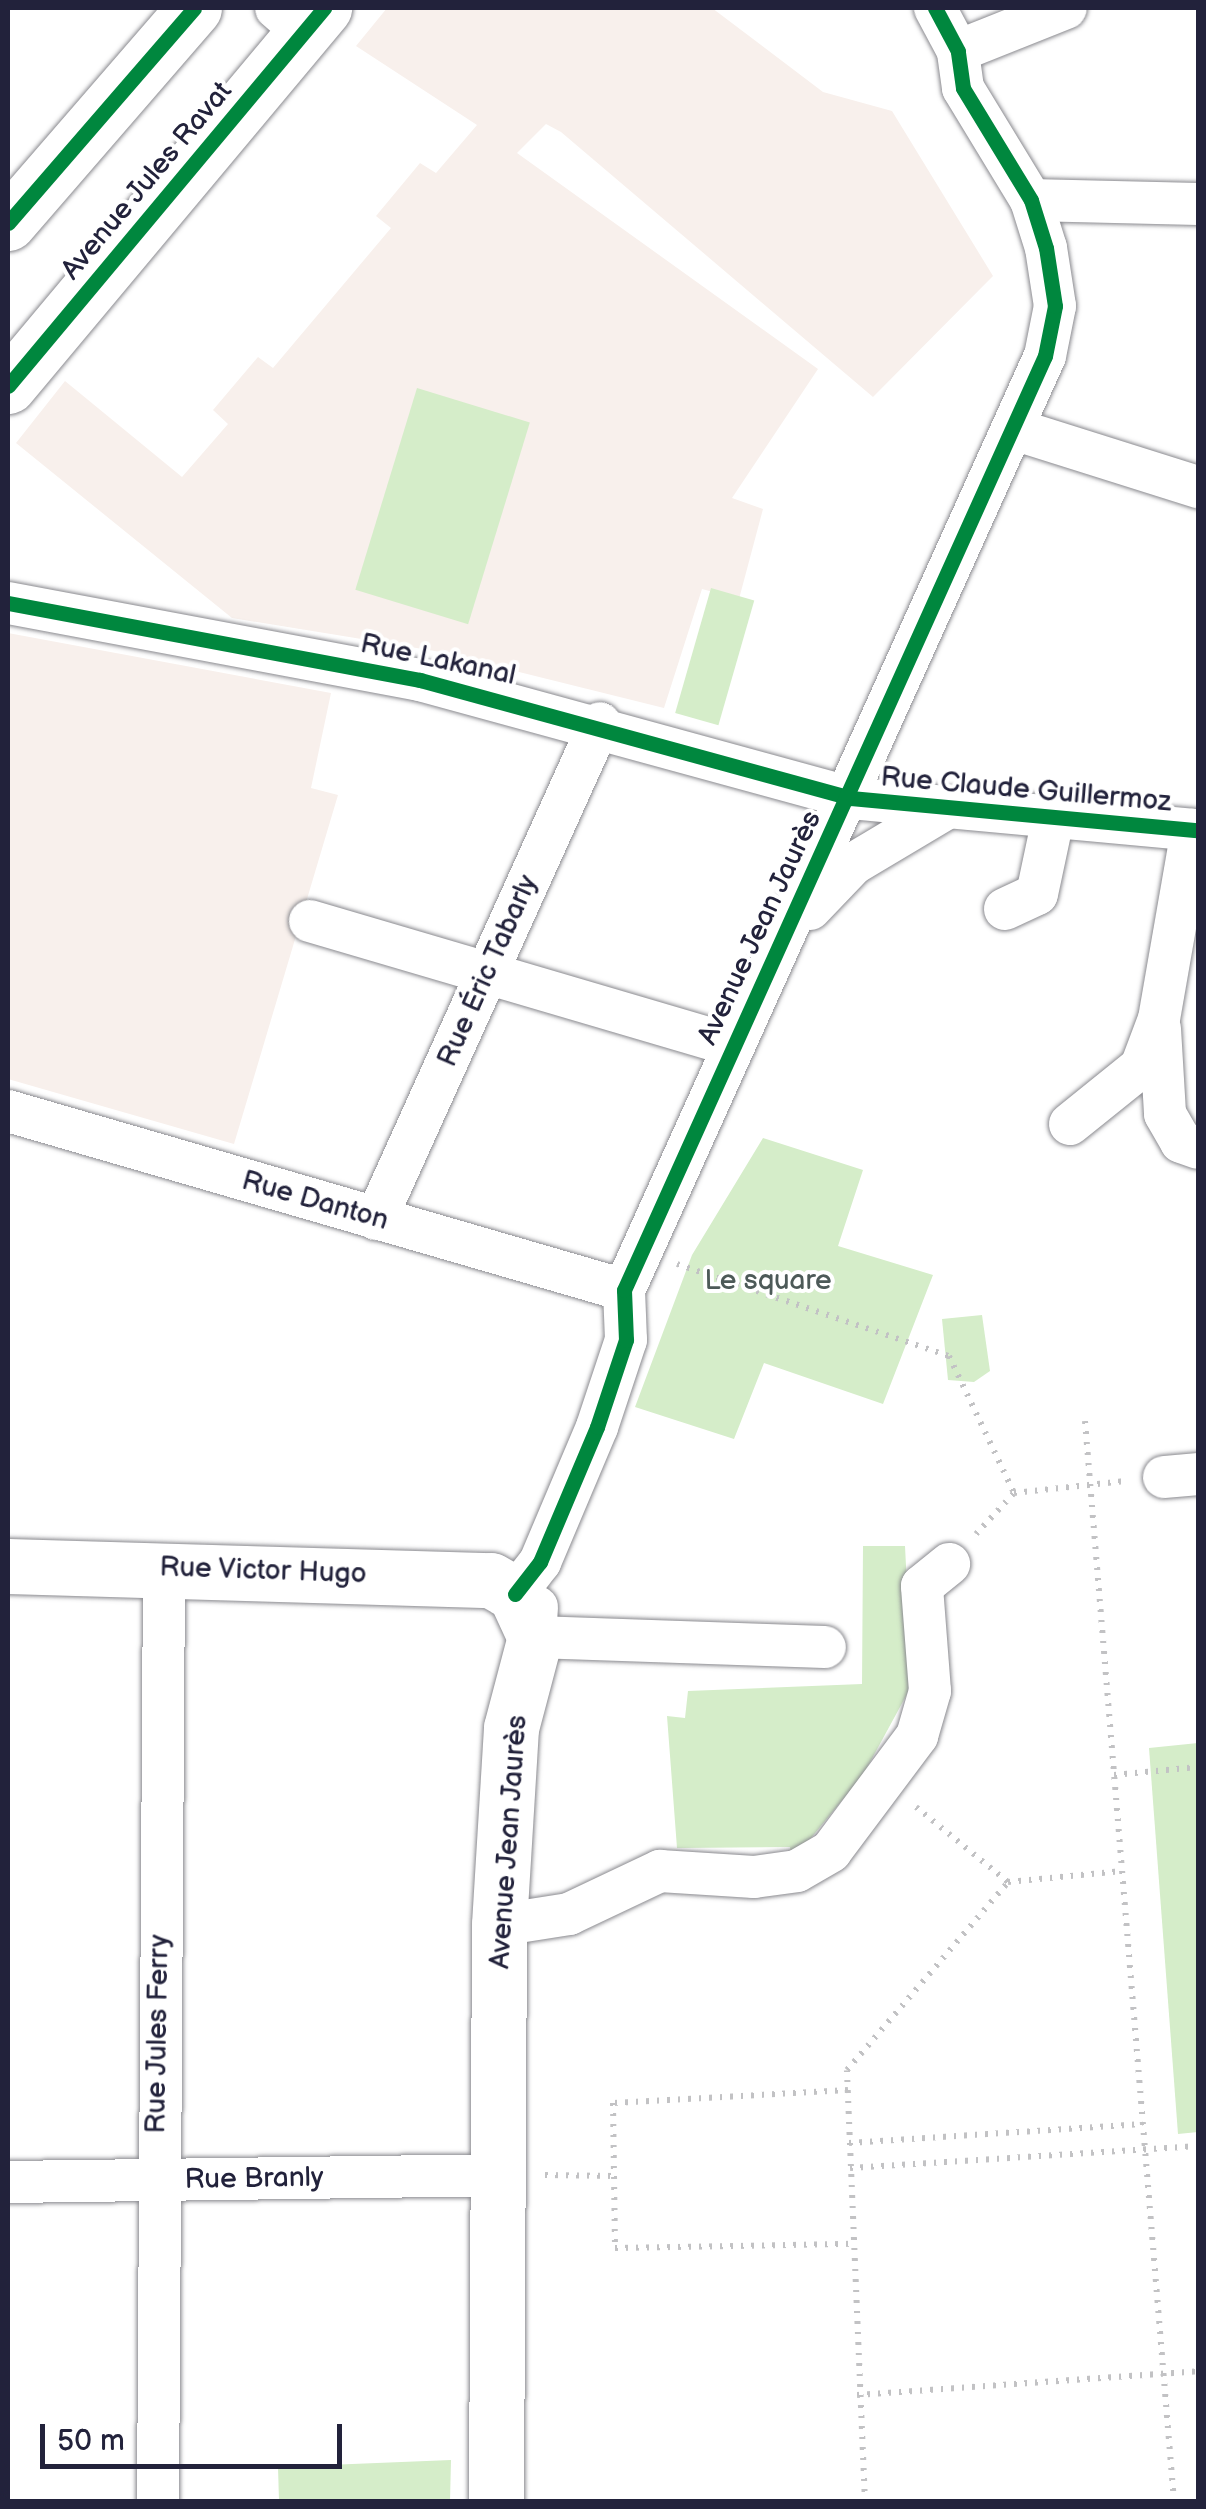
<!DOCTYPE html>
<html>
<head>
<meta charset="utf-8">
<style>
  body { margin:0 }
  #map { position:relative; width:1206px; height:2509px; overflow:hidden; background:#fff; font-family:"Balsamiq Sans",sans-serif }
  div>[style] { position:absolute }
  [style*='--x'] { left:calc(var(--x)*1px); top:calc(var(--y)*1px); width:calc(var(--w)*1px); rotate:calc(var(--a)*1deg) }
  .built>* { inset:0; background:#f8f0ec }
  .green>* { inset:0; background:#d5edc9; transform-origin:0 0 }
  .path>* { height:6px; margin-top:-3px; transform-origin:0; background:repeating-linear-gradient(90deg,#c2c2c4 0 2.5px,transparent 0 10.5px) }
  .roads { filter:drop-shadow(0 0 2px #8a8a8f) drop-shadow(0 0 2px #8a8a8f) }
  .minor>* { height:42px; margin:-21px; padding:0 21px; transform-origin:21px; border-radius:21px; background:#fff }
  .major>* { height:55px; margin:-27.5px; padding:0 27.5px; transform-origin:27.5px; border-radius:27.5px; background:#fff }
  .cycleway>* { height:15px; margin:-7.5px; padding:0 7.5px; transform-origin:7.5px; border-radius:7.5px; background:#00873e }
  span { translate:-50% -50%; white-space:nowrap; text-align:center; line-height:1.15; -webkit-text-stroke:8px #fff; paint-order:stroke }
  .street-label { font-size:28px; color:#22223b }
  .park-label { font-size:28px; color:#4d5a58 }
  .frame { position:absolute; inset:0; border:10px solid #22223b; pointer-events:none }
  .scale { position:absolute; left:40px; top:2424px; width:302px; height:45px; box-sizing:border-box; border:5px solid #22223b; border-top:0; padding-left:12px; font-size:30px; line-height:35px; white-space:nowrap; color:#22223b; -webkit-text-stroke:8px #fff; paint-order:stroke }
</style>
</head>
<body>
<div id="map">
  <div class="built">
    <i style="clip-path:polygon(387px 8px,712px 8px,823px 92px,892px 111px,993px 276px,873px 397px,561px 132px,546px 124px,517px 153px,818px 369px,732px 498px,763px 509px,739px 599px,702px 589px,664px 708px,435px 651px,232px 618px,16px 443px,65px 381px,182px 477px,228px 424px,213px 410px,258px 357px,273px 368px,391px 228px,376px 216px,420px 163px,436px 173px,477px 125px,356px 46px)"></i>
    <i style="clip-path:polygon(8px 633px,331px 693px,311px 788px,338px 795px,234px 1144px,8px 1079px)"></i>
  </div>
  <div class="green">
    <i style="left:417px;top:388px;width:118px;height:211px;rotate:17deg"></i>
    <i style="left:711px;top:588px;width:45px;height:130px;rotate:16deg"></i>
    <i style="clip-path:polygon(763px 1138px,863px 1170px,838px 1246px,933px 1275px,883px 1404px,764px 1363px,734px 1439px,635px 1407px,692px 1255px)"></i>
    <i style="clip-path:polygon(982px 1315px,990px 1371px,974px 1382px,948px 1380px,942px 1319px)"></i>
    <i style="clip-path:polygon(863px 1546px,905px 1546px,912px 1685px,863px 1775px,792px 1861px,790px 1847px,677px 1848px,667px 1716px,685px 1718px,688px 1691px,862px 1684px)"></i>
    <i style="clip-path:polygon(1198px 1743px,1198px 2132px,1178px 2134px,1149px 1748px)"></i>
    <i style="clip-path:polygon(451px 2460px,450px 2501px,279px 2501px,278px 2467px)"></i>
  </div>
  <div class="path">
    <i style="--x:677;--y:1264;--w:287;--a:18.7"></i>
    <i style="--x:949;--y:1356;--w:152;--a:64.6"></i>
    <i style="--x:1085;--y:1421;--w:1085;--a:85.29"></i>
    <i style="--x:976;--y:1534;--w:56;--a:-47.2"></i>
    <i style="--x:1014;--y:1493;--w:112;--a:-6.2"></i>
    <i style="--x:1114;--y:1775;--w:84;--a:-5.4"></i>
    <i style="--x:916;--y:1807;--w:119;--a:39.2"></i>
    <i style="--x:848;--y:2090;--w:235;--a:176.8"></i>
    <i style="--x:613;--y:2103;--w:145;--a:89.2"></i>
    <i style="--x:615;--y:2248;--w:238;--a:-1"></i>
    <i style="--x:849;--y:2143;--w:294;--a:-3.7"></i>
    <i style="--x:850;--y:2168;--w:349;--a:-3.6"></i>
    <i style="--x:545;--y:2175;--w:69;--a:0.8"></i>
    <i style="--x:857;--y:2395;--w:342;--a:-4"></i>
    <i style="--x:865;--y:2502;--w:432;--a:-92.4"></i>
    <i style="--x:847;--y:2070;--w:248;--a:-49.4"></i>
    <i style="--x:1008;--y:1882;--w:115;--a:-5.5"></i>
  </div>
  <div class="roads">
    <div class="minor">
      <i style="--x:276;--y:8;--w:37;--a:41"></i>
      <i style="--x:958;--y:51;--w:116;--a:-21.7"></i>
      <i style="--x:1031;--y:200;--w:167;--a:1.4"></i>
      <i style="--x:1017;--y:430;--w:190;--a:17.5"></i>
      <i style="--x:8;--y:603;--w:419;--a:10.6"></i>
      <i style="--x:420;--y:680;--w:446;--a:15.3"></i>
      <i style="--x:850;--y:798;--w:349;--a:5.3"></i>
      <i style="--x:810;--y:909;--w:62;--a:-46.3"></i>
      <i style="--x:853;--y:864;--w:104;--a:-30.8"></i>
      <i style="--x:1005;--y:909;--w:35;--a:-25"></i>
      <i style="--x:1037;--y:894;--w:77;--a:-78"></i>
      <i style="--x:310;--y:921;--w:439;--a:16.4"></i>
      <i style="--x:1160;--y:1029;--w:85;--a:86.6"></i>
      <i style="--x:1165;--y:1114;--w:32;--a:60"></i>
      <i style="--x:1181;--y:1142;--w:18;--a:19"></i>
      <i style="--x:8;--y:1111;--w:641;--a:16.2"></i>
      <i style="--x:1070;--y:1124;--w:91;--a:-38.8"></i>
      <i style="--x:1141;--y:1067;--w:51;--a:-69.4"></i>
      <i style="--x:1159;--y:1019;--w:192;--a:-80.1"></i>
      <i style="--x:376;--y:1219;--w:544;--a:-65.7"></i>
      <i style="--x:1164;--y:1477;--w:34;--a:-5"></i>
      <i style="--x:515;--y:1594;--w:41;--a:-52"></i>
      <i style="--x:540;--y:1562;--w:147;--a:-67.1"></i>
      <i style="--x:597;--y:1427;--w:92;--a:-71.6"></i>
      <i style="--x:626;--y:1340;--w:50;--a:-92.3"></i>
      <i style="--x:624;--y:1290;--w:1024;--a:-65.74"></i>
      <i style="--x:1045;--y:356;--w:51;--a:-78.7"></i>
      <i style="--x:1055;--y:306;--w:59;--a:-98.8"></i>
      <i style="--x:1046;--y:248;--w:50;--a:-107.4"></i>
      <i style="--x:1031;--y:200;--w:131;--a:-121.3"></i>
      <i style="--x:963;--y:88;--w:37;--a:-98"></i>
      <i style="--x:958;--y:51;--w:49;--a:-118.1"></i>
      <i style="--x:537;--y:1607;--w:30;--a:94"></i>
      <i style="--x:535;--y:1637;--w:290;--a:2"></i>
      <i style="--x:499;--y:1925;--w:71;--a:-8.9"></i>
      <i style="--x:569;--y:1914;--w:101;--a:-25.3"></i>
      <i style="--x:660;--y:1871;--w:94;--a:3.7"></i>
      <i style="--x:754;--y:1877;--w:43;--a:-7.9"></i>
      <i style="--x:797;--y:1871;--w:39;--a:-30"></i>
      <i style="--x:831;--y:1851;--w:144;--a:-53.2"></i>
      <i style="--x:917;--y:1736;--w:47;--a:-73.9"></i>
      <i style="--x:930;--y:1691;--w:105;--a:-94.4"></i>
      <i style="--x:922;--y:1586;--w:35;--a:-39"></i>
      <i style="--x:8;--y:2182;--w:493;--a:-0.8"></i>
      <i style="--x:158;--y:2502;--w:936;--a:-89.63"></i>
    </div>
    <div class="major">
      <i style="--x:8;--y:223;--w:284;--a:-49.1"></i>
      <i style="--x:8;--y:386;--w:493;--a:-50.1"></i>
      <i style="--x:8;--y:1566;--w:483;--a:1.7"></i>
      <i style="--x:491;--y:1580;--w:28;--a:30"></i>
      <i style="--x:515;--y:1594;--w:47;--a:65.1"></i>
      <i style="--x:535;--y:1637;--w:94;--a:104.8"></i>
      <i style="--x:511;--y:1728;--w:197;--a:93.5"></i>
      <i style="--x:499;--y:1925;--w:577;--a:90.3"></i>
    </div>
  </div>
  <div class="cycleway">
    <i style="--x:8;--y:223;--w:284;--a:-49.1"></i>
    <i style="--x:8;--y:386;--w:493;--a:-50.1"></i>
    <i style="--x:8;--y:603;--w:419;--a:10.6"></i>
    <i style="--x:420;--y:680;--w:446;--a:15.3"></i>
    <i style="--x:850;--y:798;--w:349;--a:5.3"></i>
    <i style="--x:515;--y:1594;--w:41;--a:-52"></i>
    <i style="--x:540;--y:1562;--w:147;--a:-67.1"></i>
    <i style="--x:597;--y:1427;--w:92;--a:-71.6"></i>
    <i style="--x:626;--y:1340;--w:50;--a:-92.3"></i>
    <i style="--x:624;--y:1290;--w:1024;--a:-65.74"></i>
    <i style="--x:1045;--y:356;--w:51;--a:-78.7"></i>
    <i style="--x:1055;--y:306;--w:59;--a:-98.8"></i>
    <i style="--x:1046;--y:248;--w:50;--a:-107.4"></i>
    <i style="--x:1031;--y:200;--w:131;--a:-121.3"></i>
    <i style="--x:963;--y:88;--w:37;--a:-98"></i>
    <i style="--x:958;--y:51;--w:49;--a:-118.1"></i>
  </div>
  <div class="street-label">
    <span style="left:147px;top:181px;rotate:-50deg">Avenue Jules Ravat</span>
    <span style="left:438px;top:660px;rotate:12deg">Rue Lakanal</span>
    <span style="left:1026px;top:790px;rotate:5deg">Rue Claude Guillermoz</span>
    <span style="left:760px;top:928px;rotate:-65deg">Avenue Jean Jaurès</span>
    <span style="left:488px;top:971px;rotate:-66deg">Rue Éric Tabarly</span>
    <span style="left:315px;top:1201px;rotate:16deg">Rue Danton</span>
    <span style="left:263px;top:1571px;rotate:2deg">Rue Victor Hugo</span>
    <span style="left:509px;top:1842px;rotate:-86deg">Avenue Jean Jaurès</span>
    <span style="left:158px;top:2034px;rotate:-89deg">Rue Jules Ferry</span>
    <span style="left:254px;top:2179px;rotate:-1deg">Rue Branly</span>
  </div>
  <div class="park-label">
    <span style="left:768px;top:1281px">Le square</span>
  </div>
  <div class="frame"></div>
  <div class="scale">50 m</div>
</div>
</body>
</html>
